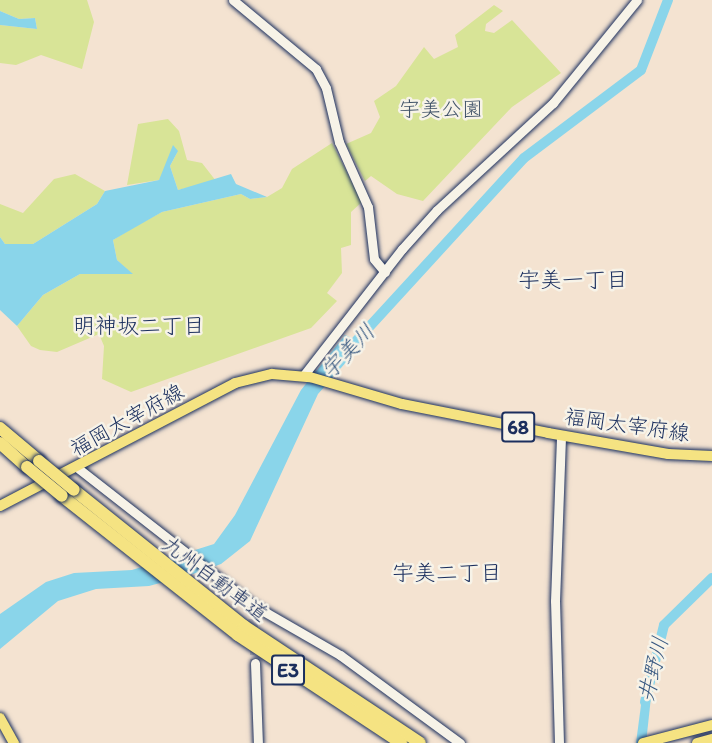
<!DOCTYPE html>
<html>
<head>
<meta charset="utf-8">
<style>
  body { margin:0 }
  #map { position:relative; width:712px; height:743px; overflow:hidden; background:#f4e3d1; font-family:Itim,"Klee One",sans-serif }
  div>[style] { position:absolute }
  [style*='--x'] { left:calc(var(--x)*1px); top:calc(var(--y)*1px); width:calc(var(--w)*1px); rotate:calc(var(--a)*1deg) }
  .green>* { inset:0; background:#d8e497 }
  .water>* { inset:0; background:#8ad5ea }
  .river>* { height:10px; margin:-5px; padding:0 5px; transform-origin:5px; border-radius:5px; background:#8ad5ea }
  .tertiary-tunnel>* { height:9px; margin-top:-4.5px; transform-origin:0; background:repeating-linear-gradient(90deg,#c9bfba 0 9px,transparent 0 13.5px) }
  .roads { filter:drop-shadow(0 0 2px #1b2f5e) drop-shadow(0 0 2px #1b2f5e) }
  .tertiary>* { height:9px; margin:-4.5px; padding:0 4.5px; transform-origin:4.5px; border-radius:4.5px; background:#f7f3e8 }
  .primary>* { height:10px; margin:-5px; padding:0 5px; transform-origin:5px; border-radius:5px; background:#f5e382 }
  .motorway>* { height:12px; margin:-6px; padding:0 6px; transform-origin:6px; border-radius:6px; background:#f5e382 }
  .bridges { filter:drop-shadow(0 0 2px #1b2f5e) drop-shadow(0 0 2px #1b2f5e) }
  .motorway-bridge>* { height:12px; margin:-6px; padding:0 6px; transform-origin:6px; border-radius:6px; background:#f5e382 }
  span { translate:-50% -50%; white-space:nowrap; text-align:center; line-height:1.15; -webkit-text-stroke:5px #f7f3e8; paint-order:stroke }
  .shield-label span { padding:2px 4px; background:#f7f3e8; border:2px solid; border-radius:4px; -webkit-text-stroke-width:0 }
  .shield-label { font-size:20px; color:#1b2f5e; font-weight:700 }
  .park-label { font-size:21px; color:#415369 }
  .street-label { font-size:21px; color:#1b2f5e }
  .neighbourhood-label { font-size:22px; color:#1b2f5e }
  .water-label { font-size:22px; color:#375881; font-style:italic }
</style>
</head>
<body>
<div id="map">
  <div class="green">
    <i style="clip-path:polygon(0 0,87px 0,94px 22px,82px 69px,41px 55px,16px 65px,0 63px,0 25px,37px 29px,35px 18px,19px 19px,0 11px)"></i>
    <i style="clip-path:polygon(494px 5px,503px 11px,486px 24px,485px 31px,494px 33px,512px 20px,561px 73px,512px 107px,423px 201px,397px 194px,371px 176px,365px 181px,346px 144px,371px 133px,380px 117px,374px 101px,396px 86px,424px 47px,434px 59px,458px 47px,455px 35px)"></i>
    <i style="clip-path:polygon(168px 119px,179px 131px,187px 160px,202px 163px,216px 181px,178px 190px,170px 166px,178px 151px,159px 180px,127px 185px,138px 124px)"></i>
    <i style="clip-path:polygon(332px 143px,362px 202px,351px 212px,351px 245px,341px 248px,342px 273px,327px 293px,337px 301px,311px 328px,131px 392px,102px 379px,104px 346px,99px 334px,57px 352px,40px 350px,31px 346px,17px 326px,43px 295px,80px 274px,132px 274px,117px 260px,113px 240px,132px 228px,162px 212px,241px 194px,250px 199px,267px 197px,282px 188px,292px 169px)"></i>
    <i style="clip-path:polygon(75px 174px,105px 191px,97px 204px,33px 244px,5px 244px,0 237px,0 204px,23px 213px,54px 179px)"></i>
  </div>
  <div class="water">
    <i style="clip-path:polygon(0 11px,19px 19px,35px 18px,37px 29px,0 25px)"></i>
    <i style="clip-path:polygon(173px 145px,178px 151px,170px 166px,178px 190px,231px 174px,236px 184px,267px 197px,250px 199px,241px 194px,162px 212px,113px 240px,117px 260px,133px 274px,80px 274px,43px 295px,17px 326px,0 310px,0 237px,5px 244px,33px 244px,97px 204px,105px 191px,159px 180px)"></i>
    <i style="clip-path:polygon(345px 335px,363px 343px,318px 394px,250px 541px,221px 564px,193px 574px,149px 586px,96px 589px,58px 601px,0 649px,0 614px,46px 582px,74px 573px,132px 570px,214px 544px,235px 515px,301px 390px)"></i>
    <i style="clip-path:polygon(652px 688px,646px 743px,636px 743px,643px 690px)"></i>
  </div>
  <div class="river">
    <i style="--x:348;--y:350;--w:260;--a:-47.5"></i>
    <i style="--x:524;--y:158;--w:146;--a:-36.9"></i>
    <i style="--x:641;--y:70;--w:75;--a:-68.9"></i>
    <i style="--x:645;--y:702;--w:79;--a:-76.1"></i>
    <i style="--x:664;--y:625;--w:67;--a:-44.4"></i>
  </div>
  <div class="tertiary-tunnel">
    <i style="--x:253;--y:618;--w:45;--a:87.5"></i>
  </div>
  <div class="roads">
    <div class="tertiary">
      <i style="--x:233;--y:0;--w:108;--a:39.7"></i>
      <i style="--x:316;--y:69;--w:21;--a:62"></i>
      <i style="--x:326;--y:88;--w:56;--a:76.5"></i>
      <i style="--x:339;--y:142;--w:71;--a:66"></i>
      <i style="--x:368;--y:207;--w:52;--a:83.4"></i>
      <i style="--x:374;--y:259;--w:17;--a:50"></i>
      <i style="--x:303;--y:376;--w:161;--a:-52.1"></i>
      <i style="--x:402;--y:249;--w:52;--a:-48.1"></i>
      <i style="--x:437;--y:210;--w:158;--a:-42.7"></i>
      <i style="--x:553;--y:103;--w:133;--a:-50.8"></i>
      <i style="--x:79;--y:469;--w:221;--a:38"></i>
      <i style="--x:253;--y:605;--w:100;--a:29.9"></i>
      <i style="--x:340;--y:655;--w:149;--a:36.3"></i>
      <i style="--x:255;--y:663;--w:80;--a:87.9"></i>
      <i style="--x:559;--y:743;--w:142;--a:-91.6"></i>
      <i style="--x:555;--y:601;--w:165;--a:-87.9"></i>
    </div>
    <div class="primary">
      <i style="--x:0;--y:506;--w:265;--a:-27.6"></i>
      <i style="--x:235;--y:383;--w:38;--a:-14"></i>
      <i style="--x:272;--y:374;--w:38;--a:5"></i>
      <i style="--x:310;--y:377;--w:96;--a:16.4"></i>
      <i style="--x:402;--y:404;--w:149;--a:11.2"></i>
      <i style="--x:548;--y:433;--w:122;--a:9.9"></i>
      <i style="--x:668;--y:454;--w:44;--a:2.6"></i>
      <i style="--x:0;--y:718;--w:29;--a:61"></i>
      <i style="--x:643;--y:743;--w:71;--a:-14.6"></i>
      <i style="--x:697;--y:743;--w:16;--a:-15"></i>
    </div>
    <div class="motorway">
      <i style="--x:0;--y:428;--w:51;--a:40.2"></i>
      <i style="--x:0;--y:443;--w:36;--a:42"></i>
      <i style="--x:74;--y:490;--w:218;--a:38.7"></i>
      <i style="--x:244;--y:626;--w:211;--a:33.6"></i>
      <i style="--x:62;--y:496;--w:224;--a:38.3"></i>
      <i style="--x:238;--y:635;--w:196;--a:33.5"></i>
    </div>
  </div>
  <div class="bridges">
    <div class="motorway-bridge">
      <i style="--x:39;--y:461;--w:45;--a:39.6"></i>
      <i style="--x:27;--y:467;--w:45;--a:39.6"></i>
    </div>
  </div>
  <div class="shield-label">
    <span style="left:518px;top:427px">68</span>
    <span style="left:288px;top:670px">E3</span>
  </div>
  <div class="park-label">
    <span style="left:441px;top:109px">宇美公園</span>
  </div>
  <div class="street-label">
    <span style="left:127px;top:420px;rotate:-29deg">福岡太宰府線</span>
    <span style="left:627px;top:425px;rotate:8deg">福岡太宰府線</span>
    <span style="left:215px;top:579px;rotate:37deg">九州自動車道</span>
  </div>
  <div class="neighbourhood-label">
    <span style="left:573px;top:280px">宇美一丁目</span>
    <span style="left:139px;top:326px">明神坂二丁目</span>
    <span style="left:447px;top:573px">宇美二丁目</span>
  </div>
  <div class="water-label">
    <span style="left:348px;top:351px;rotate:-46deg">宇美川</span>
    <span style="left:653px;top:669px;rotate:-76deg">井野川</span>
  </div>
</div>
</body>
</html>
